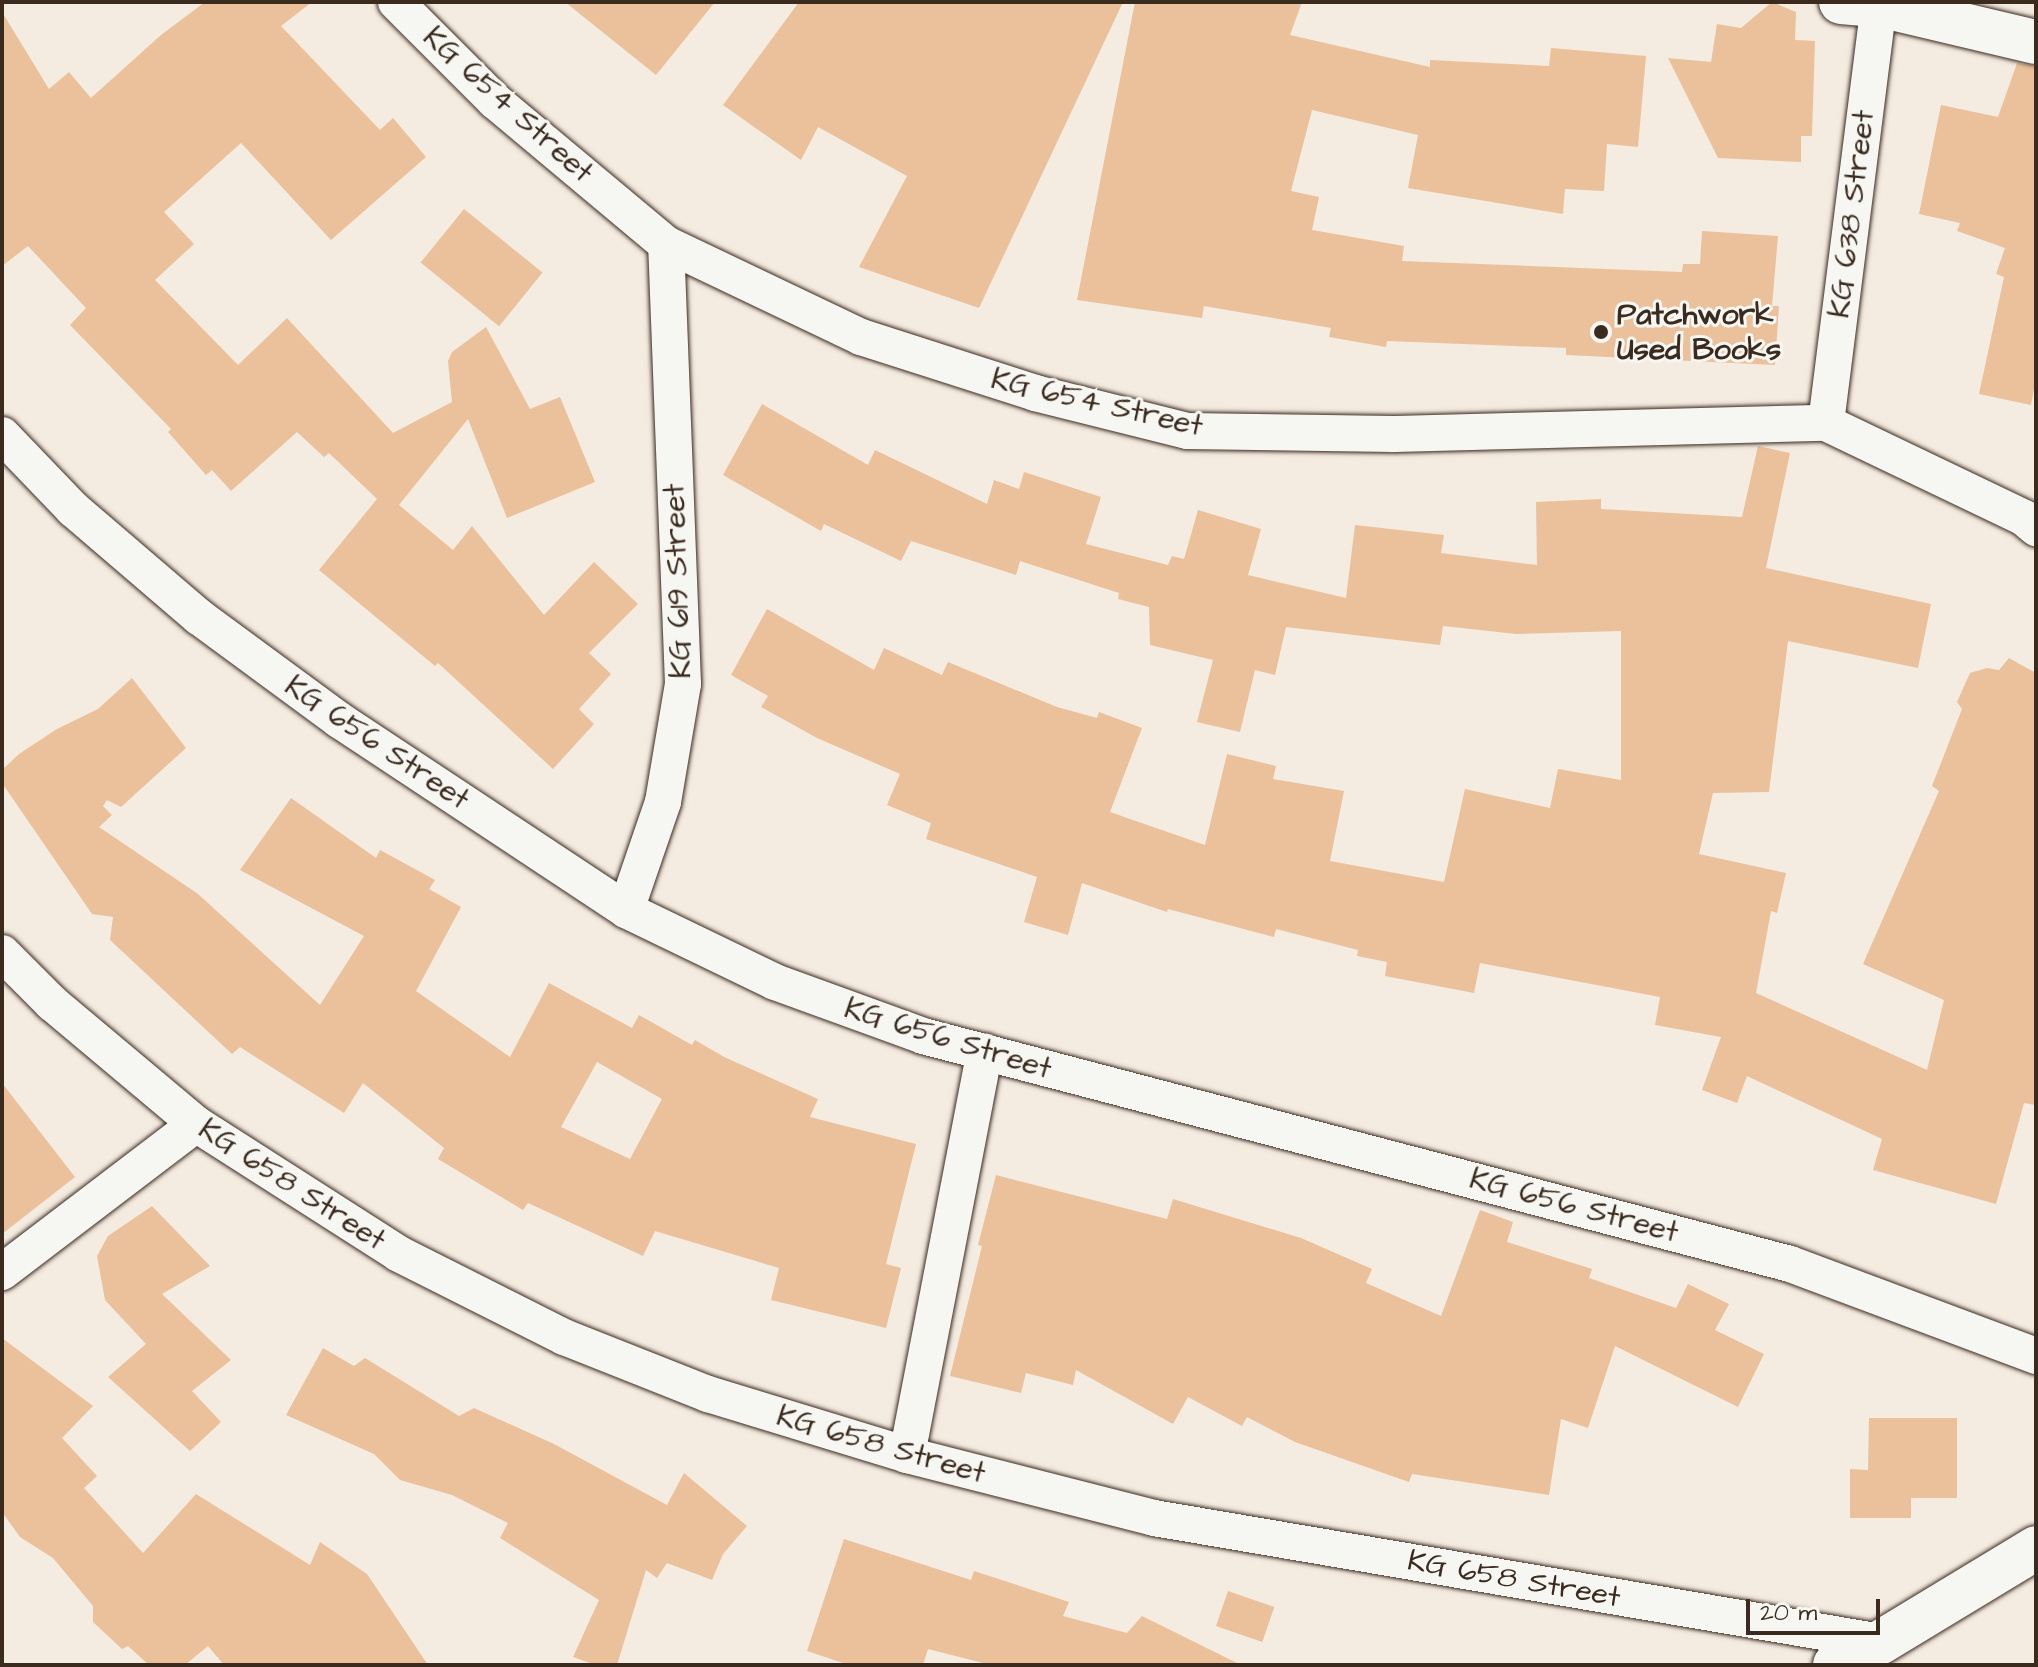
<!DOCTYPE html>
<html>
<head>
<meta charset="utf-8">
<style>
  body { margin:0 }
  #map { position:relative; width:2038px; height:1667px; overflow:hidden; background:#f4ebe1; font-family:"Architects Daughter",sans-serif }
  div>[style] { position:absolute }
  [style*='--x'] { left:calc(var(--x)*1px); top:calc(var(--y)*1px); width:calc(var(--w)*1px); rotate:calc(var(--a)*1deg) }
  .building>* { inset:0; background:#ebc19b; transform-origin:0 0 }
  .roads { filter:drop-shadow(0 0 2px #3b2a1e) drop-shadow(0 0 2px #3b2a1e) }
  .street>* { height:36px; margin:-18px; padding:0 18px; transform-origin:18px; border-radius:18px; background:#f6f6f2 }
  .secondary>* { height:44px; margin:-22px; padding:0 22px; transform-origin:22px; border-radius:22px; background:#f6f6f2 }
  .dots>* { width:22px; height:22px; translate:-50% -50%; box-sizing:border-box; border:4px solid #f6f6f2; border-radius:50% }
  span { translate:-50% -50%; white-space:nowrap; text-align:center; line-height:1.15; -webkit-text-stroke:6px #f6f6f2; paint-order:stroke }
  .street-label { font-size:30px; color:#3b2a1e }
  .poi-label { font-size:30px; color:#3b2a1e; font-weight:700 }
  .left { translate:0 -50%; text-align:left }
  .frame { position:absolute; inset:0; border:4px solid #3b2a1e; pointer-events:none }
  .scale { position:absolute; left:1746px; top:1599px; width:134px; height:36px; box-sizing:border-box; border:4px solid #3b2a1e; border-top:0; padding-left:10px; font-size:24px; line-height:28px; white-space:nowrap; color:#3b2a1e; -webkit-text-stroke:6px #f6f6f2; paint-order:stroke }
</style>
</head>
<body>
<div id="map">
  <div class="building">
    <i style="clip-path:polygon(205px 2px,312px 2px,281px 26px,380px 130px,393px 118px,426px 157px,331px 240px,241px 143px,164px 212px,194px 244px,155px 280px,238px 365px,287px 318px,393px 433px,452px 402px,448px 361px,452px 352px,486px 327px,530px 409px,560px 397px,595px 482px,507px 518px,468px 419px,399px 505px,453px 550px,472px 526px,544px 615px,594px 562px,638px 604px,589px 653px,611px 674px,579px 709px,594px 724px,553px 769px,438px 663px,435px 666px,319px 570px,377px 499px,329px 453px,324px 457px,297px 432px,231px 491px,212px 470px,206px 475px,168px 432px,171px 429px,70px 325px,86px 308px,28px 246px,2px 266px,2px 12px,49px 89px,69px 72px,91px 98px,161px 35px)"></i>
    <i style="clip-path:polygon(565px 2px,715px 2px,656px 75px)"></i>
    <i style="clip-path:polygon(799px 2px,1123px 2px,979px 308px,859px 267px,907px 176px,818px 127px,801px 160px,723px 105px)"></i>
    <i style="clip-path:polygon(1135px 2px,1302px 2px,1290px 35px,1430px 67px,1430px 60px,1549px 66px,1551px 48px,1646px 56px,1638px 147px,1607px 144px,1604px 191px,1565px 189px,1563px 214px,1408px 188px,1418px 135px,1312px 110px,1291px 191px,1319px 197px,1312px 230px,1404px 246px,1402px 261px,1682px 272px,1683px 264px,1700px 264px,1702px 231px,1778px 236px,1772px 306px,1779px 306px,1775px 365px,1566px 355px,1566px 348px,1387px 341px,1386px 347px,1329px 337px,1331px 328px,1204px 306px,1202px 318px,1077px 300px)"></i>
    <i style="clip-path:polygon(1772px 2px,1796px 12px,1795px 40px,1815px 41px,1812px 136px,1801px 136px,1801px 162px,1718px 158px,1668px 58px,1711px 62px,1717px 24px,1741px 28px)"></i>
    <i style="clip-path:polygon(2017px 63px,2036px 66px,2036px 378px,2031px 405px,1979px 394px,2004px 277px,1996px 274px,2005px 248px,1957px 231px,1960px 223px,1919px 214px,1941px 105px,1998px 117px)"></i>
    <i style="left:464px;top:209px;width:101px;height:69px;rotate:39deg"></i>
    <i style="clip-path:polygon(762px 404px,868px 465px,875px 450px,987px 504px,994px 480px,1019px 489px,1024px 472px,1101px 497px,1086px 544px,1168px 565px,1172px 556px,1184px 559px,1198px 510px,1261px 529px,1248px 575px,1346px 598px,1355px 525px,1444px 535px,1441px 553px,1537px 565px,1536px 502px,1601px 499px,1601px 509px,1742px 517px,1758px 446px,1790px 453px,1766px 568px,1931px 604px,1918px 668px,1788px 641px,1769px 792px,1713px 793px,1699px 854px,1786px 873px,1777px 913px,1771px 911px,1756px 993px,1927px 1070px,1944px 1000px,1863px 964px,1939px 791px,1932px 786px,1962px 709px,1957px 702px,1970px 673px,1987px 668px,1999px 670px,2009px 658px,2036px 673px,2036px 1105px,2024px 1103px,1996px 1204px,1873px 1170px,1882px 1139px,1747px 1076px,1737px 1103px,1702px 1090px,1721px 1037px,1655px 1025px,1660px 997px,1480px 963px,1474px 993px,1385px 976px,1387px 962px,1357px 956px,1358px 950px,1276px 929px,1274px 937px,1168px 909px,1167px 912px,1082px 883px,1068px 935px,1024px 922px,1037px 877px,926px 839px,931px 823px,887px 805px,900px 774px,817px 738px,761px 707px,768px 696px,731px 675px,767px 609px,874px 670px,884px 648px,942px 675px,948px 662px,1057px 707px,1097px 718px,1099px 712px,1142px 728px,1110px 812px,1205px 845px,1227px 754px,1276px 766px,1273px 779px,1344px 791px,1330px 861px,1444px 882px,1465px 789px,1550px 808px,1558px 769px,1621px 780px,1621px 631px,1516px 634px,1443px 626px,1440px 645px,1286px 627px,1275px 675px,1255px 670px,1240px 732px,1197px 722px,1213px 660px,1150px 645px,1149px 607px,1118px 599px,1119px 593px,1020px 561px,1016px 575px,911px 541px,901px 561px,824px 524px,821px 531px,723px 475px)"></i>
    <i style="clip-path:polygon(evenodd,132px 678px,186px 748px,121px 807px,107px 800px,103px 806px,112px 815px,99px 827px,198px 894px,320px 1005px,364px 936px,240px 870px,291px 798px,376px 858px,380px 850px,435px 880px,429px 889px,461px 907px,416px 991px,510px 1057px,549px 983px,632px 1028px,639px 1015px,692px 1045px,695px 1040px,724px 1057px,818px 1099px,810px 1117px,916px 1144px,886px 1264px,901px 1268px,886px 1328px,771px 1300px,779px 1268px,655px 1231px,643px 1256px,528px 1203px,523px 1210px,438px 1159px,444px 1148px,363px 1083px,344px 1113px,240px 1047px,232px 1054px,110px 940px,113px 917px,92px 914px,2px 783px,2px 770px,19px 754px,57px 729px,98px 709px,132px 678px,597px 1062px,662px 1099px,630px 1159px,561px 1127px,597px 1062px)"></i>
    <i style="clip-path:polygon(2px 1083px,75px 1177px,2px 1234px)"></i>
    <i style="clip-path:polygon(996px 1175px,1167px 1219px,1173px 1199px,1301px 1238px,1372px 1269px,1366px 1283px,1441px 1316px,1480px 1210px,1513px 1222px,1507px 1242px,1592px 1269px,1589px 1278px,1676px 1308px,1688px 1284px,1729px 1304px,1715px 1330px,1764px 1354px,1738px 1407px,1615px 1346px,1588px 1428px,1561px 1419px,1549px 1495px,1412px 1474px,1409px 1482px,1295px 1442px,1247px 1417px,1242px 1426px,1188px 1397px,1173px 1424px,1076px 1370px,1073px 1385px,1026px 1373px,1021px 1393px,950px 1376px,982px 1246px,978px 1245px)"></i>
    <i style="clip-path:polygon(152px 1206px,210px 1266px,162px 1294px,231px 1360px,192px 1391px,221px 1422px,190px 1451px,108px 1377px,146px 1344px,105px 1300px,97px 1256px,108px 1236px)"></i>
    <i style="clip-path:polygon(2px 1338px,93px 1406px,62px 1438px,97px 1476px,84px 1488px,143px 1553px,196px 1494px,310px 1565px,320px 1542px,367px 1574px,428px 1665px,224px 1665px,208px 1646px,185px 1665px,149px 1665px,128px 1646px,122px 1649px,93px 1622px,93px 1606px,53px 1558px,20px 1537px,2px 1512px)"></i>
    <i style="clip-path:polygon(323px 1348px,354px 1366px,365px 1358px,459px 1416px,474px 1408px,554px 1444px,667px 1505px,684px 1473px,747px 1526px,723px 1554px,712px 1580px,667px 1563px,657px 1578px,646px 1570px,617px 1665px,596px 1665px,573px 1657px,599px 1600px,500px 1538px,508px 1523px,452px 1495px,400px 1480px,374px 1454px,286px 1415px)"></i>
    <i style="clip-path:polygon(1869px 1418px,1957px 1418px,1957px 1498px,1911px 1498px,1911px 1518px,1850px 1518px,1850px 1469px,1868px 1470px)"></i>
    <i style="clip-path:polygon(844px 1539px,971px 1580px,974px 1571px,1069px 1602px,1063px 1616px,1127px 1633px,1142px 1616px,1241px 1665px,991px 1665px,928px 1649px,923px 1665px,849px 1665px,807px 1651px)"></i>
    <i style="left:1228px;top:1591px;width:49px;height:37px;rotate:19deg"></i>
  </div>
  <div class="roads">
    <div class="street">
      <i style="--x:396;--y:2;--w:140;--a:45"></i>
      <i style="--x:495;--y:101;--w:223;--a:39.9"></i>
      <i style="--x:666;--y:244;--w:216;--a:25.5"></i>
      <i style="--x:861;--y:337;--w:183;--a:17.8"></i>
      <i style="--x:1035;--y:393;--w:157;--a:14"></i>
      <i style="--x:1187;--y:431;--w:207;--a:0.8"></i>
      <i style="--x:1394;--y:434;--w:432;--a:-1.5"></i>
      <i style="--x:1826;--y:423;--w:220;--a:25.6"></i>
      <i style="--x:2024;--y:518;--w:16;--a:40"></i>
      <i style="--x:1826;--y:423;--w:421;--a:-82.8"></i>
      <i style="--x:2;--y:435;--w:103;--a:46.2"></i>
      <i style="--x:73;--y:509;--w:166;--a:40.6"></i>
      <i style="--x:199;--y:617;--w:174;--a:36.3"></i>
      <i style="--x:339;--y:720;--w:344;--a:33.5"></i>
      <i style="--x:626;--y:910;--w:165;--a:25.8"></i>
      <i style="--x:775;--y:982;--w:158;--a:20"></i>
      <i style="--x:923;--y:1036;--w:896;--a:14.73"></i>
      <i style="--x:1790;--y:1264;--w:263;--a:20.5"></i>
      <i style="--x:626;--y:910;--w:114;--a:-71.1"></i>
      <i style="--x:663;--y:802;--w:120;--a:-80.4"></i>
      <i style="--x:683;--y:684;--w:440;--a:-92.2"></i>
      <i style="--x:2;--y:953;--w:71;--a:45"></i>
      <i style="--x:52;--y:1003;--w:188;--a:40"></i>
      <i style="--x:196;--y:1124;--w:241;--a:32.6"></i>
      <i style="--x:399;--y:1254;--w:185;--a:26.7"></i>
      <i style="--x:564;--y:1337;--w:155;--a:21.6"></i>
      <i style="--x:708;--y:1394;--w:208;--a:17"></i>
      <i style="--x:907;--y:1455;--w:255;--a:14.3"></i>
      <i style="--x:1154;--y:1518;--w:737;--a:9.68"></i>
      <i style="--x:2;--y:1272;--w:244;--a:-37.3"></i>
      <i style="--x:907;--y:1455;--w:411;--a:-79.1"></i>
    </div>
    <div class="secondary">
      <i style="--x:1841;--y:2;--w:38;--a:5"></i>
      <i style="--x:1879;--y:5;--w:161;--a:13.3"></i>
      <i style="--x:1835;--y:1665;--w:51;--a:-26.6"></i>
      <i style="--x:1881;--y:1642;--w:181;--a:-31.2"></i>
    </div>
  </div>
  <div class="dots">
    <i style="left:1601px;top:332px;background:#3b2a1e"></i>
  </div>
  <div class="street-label">
    <span style="left:508px;top:105px;rotate:42deg">KG 654 Street</span>
    <span style="left:1852px;top:214px;rotate:-83deg">KG 638 Street</span>
    <span style="left:1097px;top:403px;rotate:13deg">KG 654 Street</span>
    <span style="left:678px;top:581px;rotate:-92deg">KG 619 Street</span>
    <span style="left:377px;top:743px;rotate:34deg">KG 656 Street</span>
    <span style="left:948px;top:1039px;rotate:17deg">KG 656 Street</span>
    <span style="left:292px;top:1185px;rotate:33deg">KG 658 Street</span>
    <span style="left:1574px;top:1206px;rotate:15deg">KG 656 Street</span>
    <span style="left:881px;top:1445px;rotate:16deg">KG 658 Street</span>
    <span style="left:1514px;top:1579px;rotate:10deg">KG 658 Street</span>
  </div>
  <div class="poi-label">
    <span class="left" style="left:1617px;top:332px">Patchwork<br>Used Books</span>
  </div>
  <div class="frame"></div>
  <div class="scale">20 m</div>
</div>
</body>
</html>
